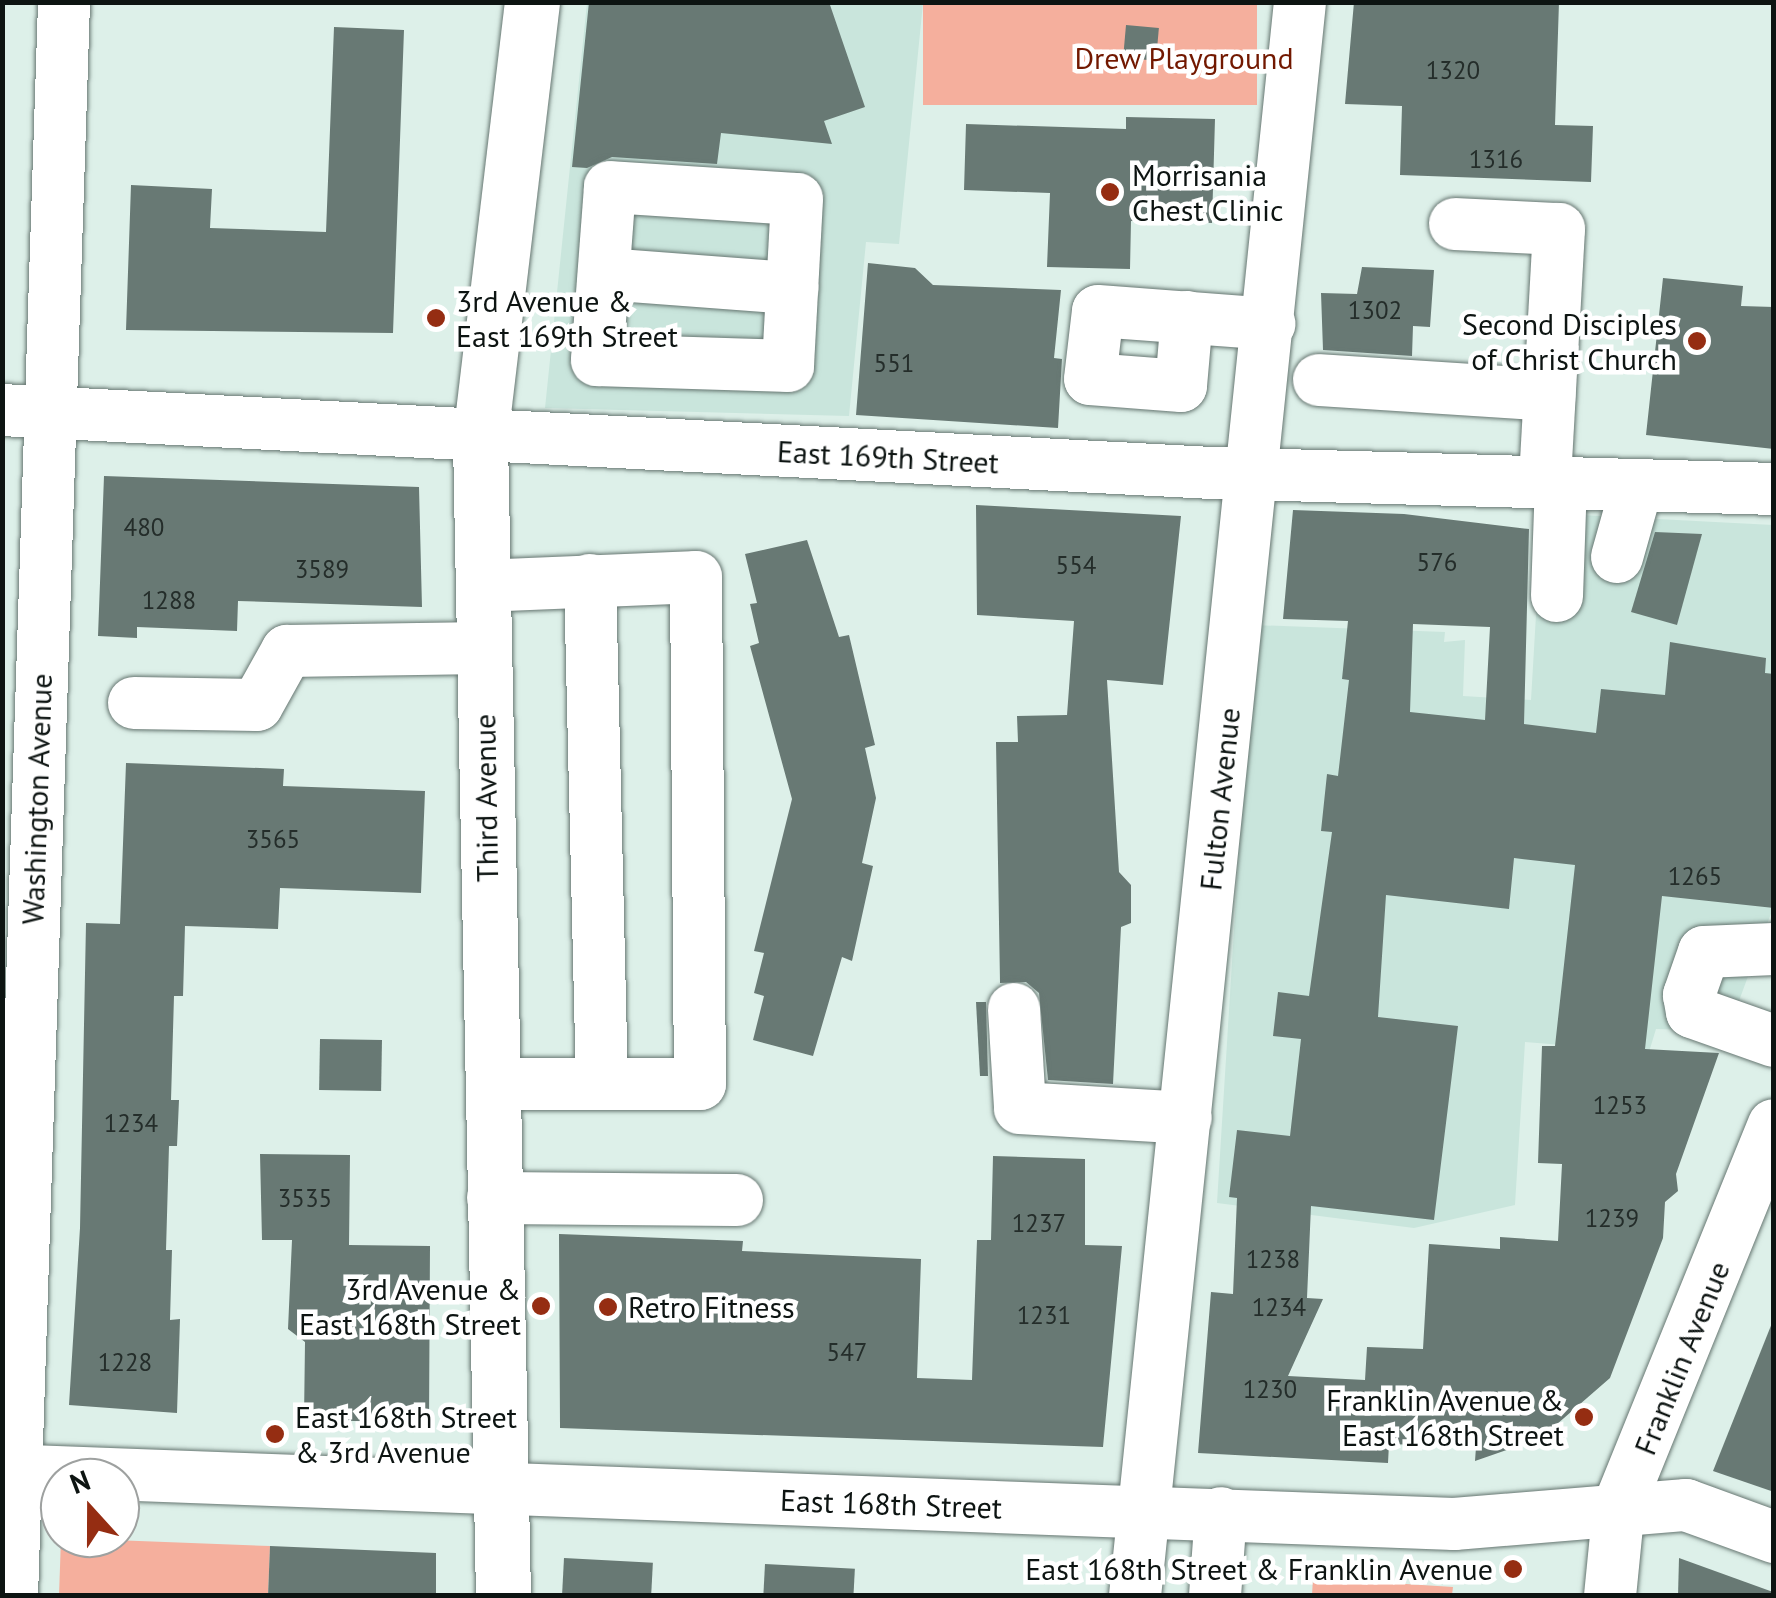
<!DOCTYPE html>
<html>
<head>
<meta charset="utf-8">
<style>
  body { margin:0 }
  #map { position:relative; width:1776px; height:1598px; overflow:hidden; background:#ddf0e9; font-family:"PT Sans",sans-serif }
  div>[style] { position:absolute }
  [style*='--x'] { left:calc(var(--x)*1px); top:calc(var(--y)*1px); width:calc(var(--w)*1px); rotate:calc(var(--a)*1deg) }
  .built>* { inset:0; background:#c9e5dc }
  .green>* { inset:0; background:#f5af9d; transform-origin:0 0 }
  .building>* { inset:0; background:#687974; transform-origin:0 0 }
  .roads { filter:drop-shadow(0 0 2px #667671) drop-shadow(0 0 2px #667671) }
  .minor>* { height:52px; margin:-26px; padding:0 26px; transform-origin:26px; border-radius:26px; background:#fff }
  .major>* { height:55px; margin:-27.5px; padding:0 27.5px; transform-origin:27.5px; border-radius:27.5px; background:#fff }
  .dots>* { width:28px; height:28px; translate:-50% -50%; box-sizing:border-box; border:5px solid #fff; border-radius:50% }
  span { translate:-50% -50%; white-space:nowrap; text-align:center; line-height:1.15; -webkit-text-stroke:9px #fff; paint-order:stroke }
  .number-label { font-size:25px; color:#242d2a }
  .number-label span { -webkit-text-stroke-width:0 }
  .park-label { font-size:30px; color:#721800 }
  .poi-label { font-size:30px; color:#0d1412 }
  .left { translate:0 -50%; text-align:left }
  .right { translate:-100% -50%; text-align:right }
  .street-label { font-size:30px; color:#0d1412 }
  .frame { position:absolute; inset:0; border:5px solid #0d1412; pointer-events:none }
  .north { position:absolute; left:40px; top:1458px; width:100px; height:100px; box-sizing:border-box; background:#fff; border:2px solid #9ea1a0; border-radius:50%; rotate:339deg; font-size:28px; font-weight:700; line-height:40px; text-align:center; color:#0d1412 }
  .north::after { content:''; display:block; margin:auto; width:35px; height:45px; background:#952d12; clip-path:polygon(50% 0,100% 100%,50% 72%,0 100%) }
</style>
</head>
<body>
<div id="map">
  <div class="built">
    <i style="clip-path:polygon(587px 3px,923px 3px,899px 244px,866px 242px,849px 416px,545px 408px)"></i>
    <i style="clip-path:polygon(1542px 513px,1773px 525px,1773px 908px,1728px 1031px,1656px 1029px,1649px 1052px,1525px 1042px,1515px 1205px,1414px 1228px,1217px 1203px,1253px 625px,1445px 632px,1444px 642px,1465px 640px,1463px 696px,1531px 700px)"></i>
  </div>
  <div class="green">
    <i style="left:923px;top:3px;width:334px;height:102px"></i>
    <i style="clip-path:polygon(61px 1538px,270px 1546px,268px 1595px,59px 1596px)"></i>
    <i style="clip-path:polygon(1313px 1578px,1453px 1587px,1452px 1595px,1312px 1595px)"></i>
  </div>
  <div class="building">
    <i style="clip-path:polygon(589px 2px,829px 2px,865px 107px,824px 121px,832px 144px,721px 133px,717px 164px,612px 157px,587px 168px,572px 167px)"></i>
    <i style="clip-path:polygon(1354px 2px,1559px 2px,1555px 125px,1593px 126px,1591px 182px,1400px 175px,1402px 106px,1345px 104px)"></i>
    <i style="left:1126px;top:25px;width:33px;height:33px;rotate:5deg"></i>
    <i style="clip-path:polygon(334px 27px,404px 30px,393px 333px,126px 330px,131px 185px,212px 189px,210px 228px,326px 232px)"></i>
    <i style="clip-path:polygon(1126px 117px,1215px 119px,1212px 223px,1131px 221px,1130px 269px,1047px 267px,1050px 193px,964px 190px,966px 124px,1126px 129px)"></i>
    <i style="clip-path:polygon(868px 263px,915px 268px,933px 285px,1061px 290px,1054px 358px,1062px 359px,1058px 428px,856px 415px)"></i>
    <i style="clip-path:polygon(1362px 267px,1434px 270px,1430px 327px,1413px 326px,1412px 356px,1323px 350px,1321px 293px,1357px 294px)"></i>
    <i style="clip-path:polygon(1663px 278px,1743px 286px,1741px 306px,1774px 307px,1774px 449px,1646px 435px)"></i>
    <i style="clip-path:polygon(104px 476px,419px 487px,422px 607px,238px 601px,237px 631px,137px 627px,137px 638px,98px 636px)"></i>
    <i style="clip-path:polygon(976px 505px,1181px 516px,1163px 685px,1107px 680px,1119px 872px,1131px 885px,1131px 923px,1121px 927px,1113px 1084px,1048px 1080px,1039px 993px,1026px 982px,1000px 983px,996px 742px,1018px 742px,1017px 716px,1067px 715px,1074px 621px,977px 615px)"></i>
    <i style="clip-path:polygon(evenodd,1293px 510px,1404px 514px,1529px 529px,1524px 724px,1596px 733px,1601px 689px,1665px 695px,1670px 642px,1766px 658px,1765px 673px,1774px 674px,1774px 908px,1662px 896px,1645px 1049px,1719px 1053px,1676px 1174px,1678px 1191px,1665px 1202px,1663px 1238px,1610px 1378px,1541px 1438px,1475px 1461px,1476px 1447px,1389px 1444px,1388px 1463px,1198px 1453px,1211px 1292px,1233px 1294px,1237px 1198px,1229px 1197px,1237px 1130px,1290px 1136px,1301px 1039px,1273px 1036px,1278px 992px,1309px 996px,1332px 832px,1321px 831px,1327px 774px,1338px 776px,1349px 680px,1342px 679px,1348px 621px,1283px 619px,1293px 510px,1413px 624px,1490px 627px,1485px 720px,1410px 712px,1413px 624px,1293px 510px,1514px 858px,1575px 865px,1555px 1046px,1542px 1046px,1538px 1163px,1562px 1164px,1558px 1241px,1500px 1237px,1500px 1249px,1429px 1244px,1423px 1349px,1367px 1347px,1365px 1380px,1288px 1376px,1323px 1299px,1307px 1298px,1311px 1206px,1434px 1220px,1458px 1026px,1378px 1017px,1386px 895px,1509px 909px,1514px 858px)"></i>
    <i style="clip-path:polygon(1655px 532px,1702px 534px,1677px 625px,1631px 612px)"></i>
    <i style="clip-path:polygon(807px 540px,839px 637px,849px 635px,875px 745px,865px 748px,876px 798px,862px 863px,873px 866px,852px 961px,842px 957px,813px 1056px,753px 1040px,764px 996px,754px 993px,764px 953px,754px 951px,792px 799px,750px 646px,759px 643px,750px 604px,757px 603px,745px 554px)"></i>
    <i style="clip-path:polygon(126px 763px,284px 769px,283px 786px,425px 791px,421px 893px,280px 888px,278px 929px,185px 926px,183px 996px,174px 996px,171px 1100px,179px 1100px,177px 1146px,169px 1146px,166px 1250px,172px 1250px,170px 1320px,180px 1319px,177px 1413px,69px 1405px,80px 1228px,86px 923px,120px 924px)"></i>
    <i style="clip-path:polygon(976px 1002px,986px 1002px,988px 1076px,980px 1076px)"></i>
    <i style="left:320px;top:1039px;width:62px;height:51px;rotate:1deg"></i>
    <i style="clip-path:polygon(260px 1154px,350px 1155px,349px 1245px,430px 1246px,429px 1424px,304px 1419px,305px 1342px,288px 1329px,292px 1240px,262px 1240px)"></i>
    <i style="clip-path:polygon(993px 1156px,1085px 1159px,1085px 1245px,1122px 1246px,1103px 1447px,560px 1428px,559px 1234px,743px 1241px,742px 1251px,921px 1259px,917px 1378px,972px 1380px,977px 1240px,991px 1240px)"></i>
    <i style="clip-path:polygon(1774px 1318px,1774px 1492px,1713px 1471px)"></i>
    <i style="clip-path:polygon(270px 1546px,436px 1553px,436px 1596px,268px 1596px)"></i>
    <i style="left:564px;top:1558px;width:89px;height:38px;rotate:3deg"></i>
    <i style="clip-path:polygon(1679px 1558px,1773px 1592px,1772px 1596px,1678px 1596px)"></i>
    <i style="left:765px;top:1564px;width:90px;height:32px;rotate:3deg"></i>
  </div>
  <div class="roads">
    <div class="minor">
      <i style="--x:610;--y:187;--w:187;--a:3.7"></i>
      <i style="--x:797;--y:199;--w:167;--a:93.1"></i>
      <i style="--x:788;--y:366;--w:191;--a:-178.2"></i>
      <i style="--x:597;--y:360;--w:173;--a:-85.7"></i>
      <i style="--x:1455;--y:224;--w:104;--a:2.8"></i>
      <i style="--x:1559;--y:229;--w:254;--a:93.2"></i>
      <i style="--x:604;--y:274;--w:189;--a:4.3"></i>
      <i style="--x:1187;--y:317;--w:69;--a:95"></i>
      <i style="--x:1181;--y:386;--w:91;--a:-175.6"></i>
      <i style="--x:1090;--y:379;--w:68;--a:-83.3"></i>
      <i style="--x:1098;--y:311;--w:172;--a:4.3"></i>
      <i style="--x:1319;--y:380;--w:231;--a:3.7"></i>
      <i style="--x:2;--y:410;--w:1213;--a:2.98"></i>
      <i style="--x:1213;--y:473;--w:561;--a:1.63"></i>
      <i style="--x:1617;--y:557;--w:74;--a:-74.3"></i>
      <i style="--x:590;--y:580;--w:504;--a:88.64"></i>
      <i style="--x:483;--y:586;--w:213;--a:-2.4"></i>
      <i style="--x:696;--y:577;--w:507;--a:89.55"></i>
      <i style="--x:700;--y:1084;--w:208;--a:180"></i>
      <i style="--x:1557;--y:596;--w:113;--a:-88"></i>
      <i style="--x:134;--y:703;--w:123;--a:0.9"></i>
      <i style="--x:257;--y:705;--w:62;--a:-60.9"></i>
      <i style="--x:287;--y:651;--w:197;--a:-0.9"></i>
      <i style="--x:1774;--y:949;--w:70;--a:177.5"></i>
      <i style="--x:1704;--y:952;--w:46;--a:109.2"></i>
      <i style="--x:1689;--y:995;--w:17;--a:80"></i>
      <i style="--x:1692;--y:1012;--w:87;--a:19.5"></i>
      <i style="--x:1014;--y:1009;--w:99;--a:86.5"></i>
      <i style="--x:1020;--y:1108;--w:166;--a:3.4"></i>
      <i style="--x:493;--y:1198;--w:244;--a:0.5"></i>
      <i style="--x:2;--y:1470;--w:1453;--a:2.13"></i>
      <i style="--x:1454;--y:1524;--w:233;--a:-4.7"></i>
      <i style="--x:1686;--y:1505;--w:94;--a:20"></i>
      <i style="--x:12;--y:1596;--w:1595;--a:-88.13"></i>
      <i style="--x:1135;--y:1596;--w:1603;--a:-84.09"></i>
      <i style="--x:1215;--y:1596;--w:83;--a:-85.9"></i>
      <i style="--x:1610;--y:1596;--w:90;--a:-84.3"></i>
      <i style="--x:1619;--y:1506;--w:411;--a:-67.9"></i>
    </div>
    <div class="major">
      <i style="--x:503;--y:1596;--w:1158;--a:-91.14"></i>
      <i style="--x:480;--y:438;--w:439;--a:-83.2"></i>
    </div>
  </div>
  <div class="dots">
    <i style="left:1110px;top:192px;background:#952d12"></i>
    <i style="left:436px;top:318px;background:#952d12"></i>
    <i style="left:1697px;top:341px;background:#952d12"></i>
    <i style="left:541px;top:1306px;background:#952d12"></i>
    <i style="left:608px;top:1307px;background:#952d12"></i>
    <i style="left:1584px;top:1417px;background:#952d12"></i>
    <i style="left:275px;top:1434px;background:#952d12"></i>
    <i style="left:1513px;top:1569px;background:#952d12"></i>
  </div>
  <div class="number-label">
    <span style="left:1453px;top:70px">1320</span>
    <span style="left:1496px;top:159px">1316</span>
    <span style="left:1375px;top:310px">1302</span>
    <span style="left:894px;top:363px">551</span>
    <span style="left:144px;top:527px">480</span>
    <span style="left:1437px;top:562px">576</span>
    <span style="left:1076px;top:565px">554</span>
    <span style="left:322px;top:569px">3589</span>
    <span style="left:169px;top:600px">1288</span>
    <span style="left:273px;top:839px">3565</span>
    <span style="left:1695px;top:876px">1265</span>
    <span style="left:1620px;top:1105px">1253</span>
    <span style="left:131px;top:1123px">1234</span>
    <span style="left:305px;top:1198px">3535</span>
    <span style="left:1612px;top:1218px">1239</span>
    <span style="left:1039px;top:1223px">1237</span>
    <span style="left:1273px;top:1259px">1238</span>
    <span style="left:1279px;top:1307px">1234</span>
    <span style="left:1044px;top:1315px">1231</span>
    <span style="left:847px;top:1352px">547</span>
    <span style="left:125px;top:1362px">1228</span>
    <span style="left:1270px;top:1389px">1230</span>
  </div>
  <div class="park-label">
    <span style="left:1184px;top:58px">Drew Playground</span>
  </div>
  <div class="poi-label">
    <span class="left" style="left:1132px;top:192px">Morrisania<br>Chest Clinic</span>
    <span class="left" style="left:456px;top:318px">3rd Avenue &amp;<br>East 169th Street</span>
    <span class="right" style="left:1677px;top:341px">Second Disciples<br>of Christ Church</span>
    <span class="right" style="left:521px;top:1306px">3rd Avenue &amp;<br>East 168th Street</span>
    <span class="left" style="left:628px;top:1307px">Retro Fitness</span>
    <span class="right" style="left:1564px;top:1417px">Franklin Avenue &amp;<br>East 168th Street</span>
    <span class="left" style="left:295px;top:1434px">East 168th Street<br>&amp; 3rd Avenue</span>
    <span class="right" style="left:1493px;top:1569px">East 168th Street &amp; Franklin Avenue</span>
  </div>
  <div class="street-label">
    <span style="left:888px;top:457px;rotate:3deg">East 169th Street</span>
    <span style="left:486px;top:798px;rotate:-91deg">Third Avenue</span>
    <span style="left:37px;top:799px;rotate:-88deg">Washington Avenue</span>
    <span style="left:1220px;top:799px;rotate:-84deg">Fulton Avenue</span>
    <span style="left:1682px;top:1358px;rotate:-68deg">Franklin Avenue</span>
    <span style="left:891px;top:1504px;rotate:2deg">East 168th Street</span>
  </div>
  <div class="frame"></div>
  <div class="north">N</div>
</div>
</body>
</html>
